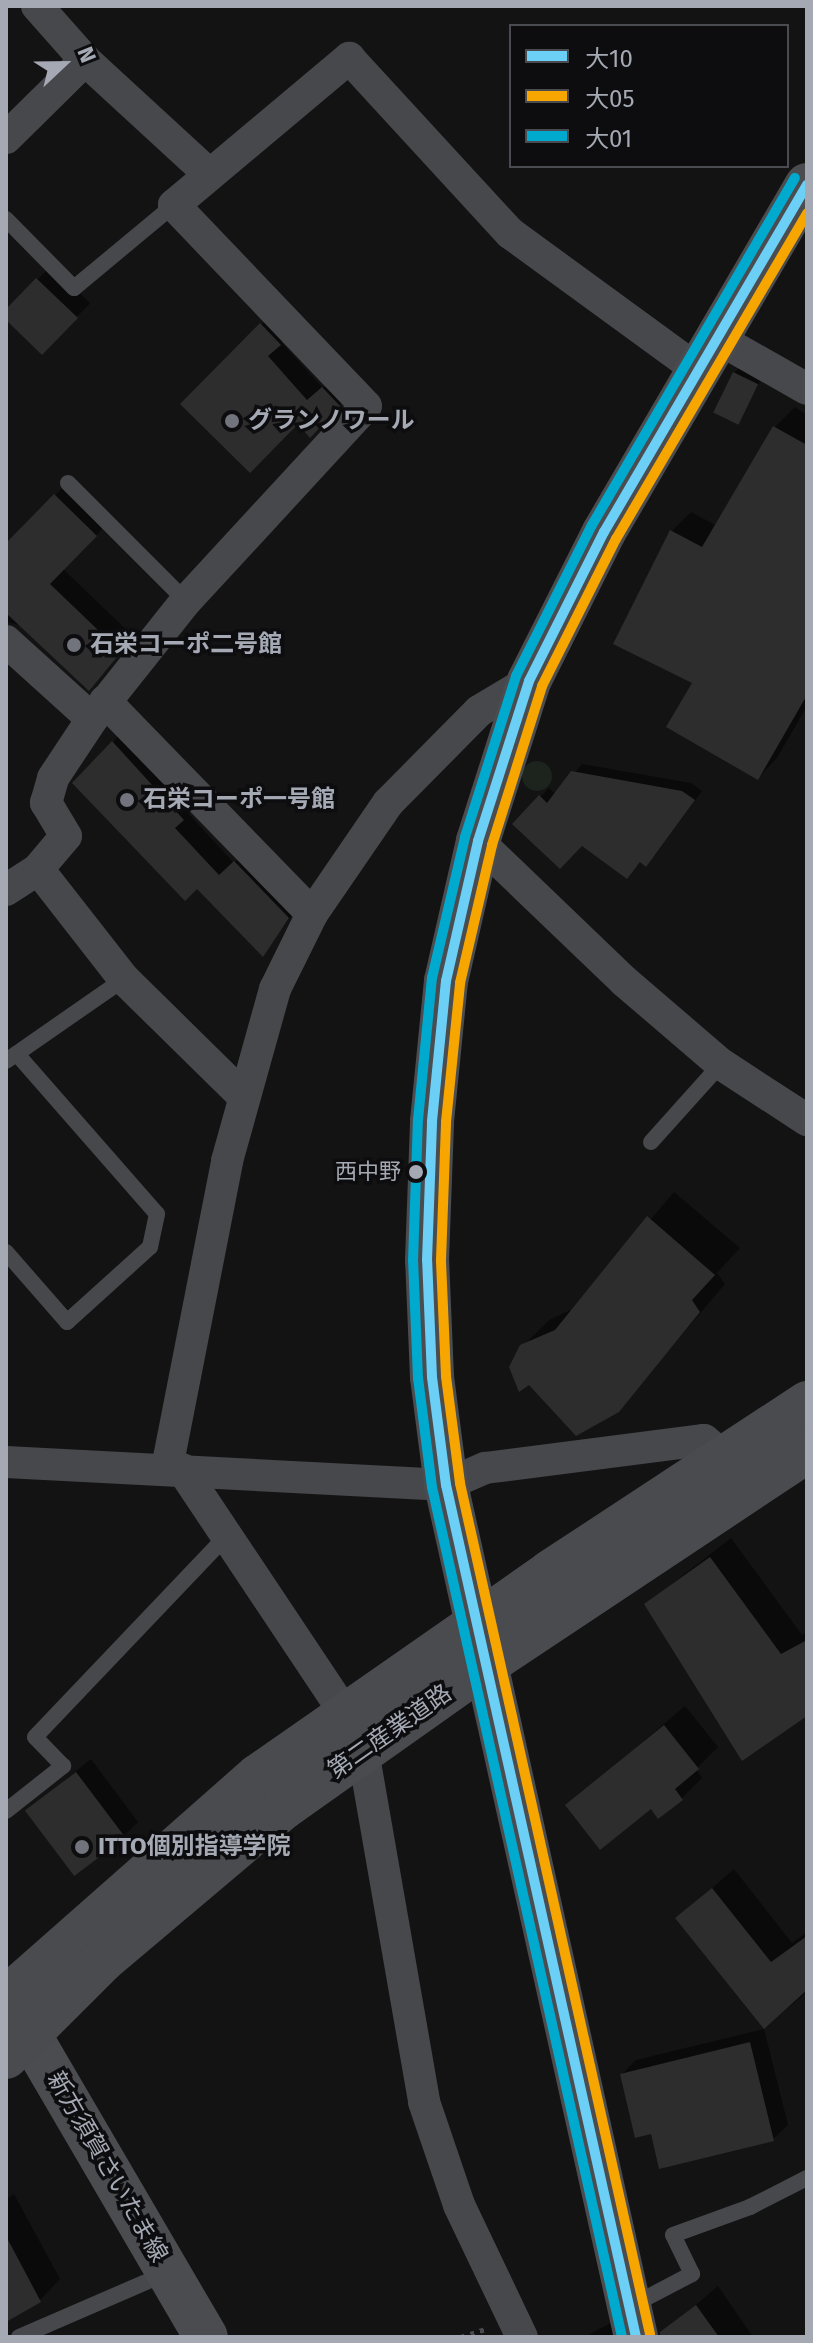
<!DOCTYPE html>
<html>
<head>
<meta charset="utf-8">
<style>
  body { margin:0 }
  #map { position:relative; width:813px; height:2343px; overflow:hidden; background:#131313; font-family:"Fira Sans","Noto Sans JP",sans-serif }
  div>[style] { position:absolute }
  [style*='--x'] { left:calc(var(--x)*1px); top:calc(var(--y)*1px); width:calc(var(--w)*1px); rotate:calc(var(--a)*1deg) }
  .green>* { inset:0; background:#1d231d }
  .round { border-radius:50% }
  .shadow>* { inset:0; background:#0007; transform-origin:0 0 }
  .building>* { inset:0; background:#2d2d2e; transform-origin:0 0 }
  .path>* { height:5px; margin-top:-2.5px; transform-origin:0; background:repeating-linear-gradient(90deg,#494a4e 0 4px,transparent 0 10px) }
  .lane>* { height:16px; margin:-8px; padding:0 8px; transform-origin:8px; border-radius:8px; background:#47484c }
  .street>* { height:32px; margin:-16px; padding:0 16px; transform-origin:16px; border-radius:16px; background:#47484c }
  .secondary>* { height:44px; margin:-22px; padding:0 22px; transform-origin:22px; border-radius:22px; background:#4b4c50 }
  .primary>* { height:44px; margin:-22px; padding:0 22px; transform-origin:22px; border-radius:22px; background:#494b4e }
  .bus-1>* { height:10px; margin:-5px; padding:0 5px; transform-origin:5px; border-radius:5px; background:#6bcff6 }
  .bus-2>* { height:10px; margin:-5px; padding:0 5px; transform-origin:5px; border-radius:5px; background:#f7a600 }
  .bus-3>* { height:10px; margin:-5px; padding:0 5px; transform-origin:5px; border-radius:5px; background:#00a9ce }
  .dots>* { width:22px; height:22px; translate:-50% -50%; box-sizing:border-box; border:4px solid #0d0d0f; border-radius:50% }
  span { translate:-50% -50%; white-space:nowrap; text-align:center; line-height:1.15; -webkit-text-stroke:7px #0d0d0f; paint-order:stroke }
  .bus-label { font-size:22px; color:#a4a9b4 }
  .right { translate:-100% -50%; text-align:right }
  .poi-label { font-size:24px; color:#a4a9b4; font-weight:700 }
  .left { translate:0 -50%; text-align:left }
  .street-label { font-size:24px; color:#a4a9b4 }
  .frame { position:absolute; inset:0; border:8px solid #a4a9b4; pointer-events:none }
  .legend { position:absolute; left:509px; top:24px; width:280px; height:144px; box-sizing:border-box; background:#0d0d0f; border:2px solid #494b51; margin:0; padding:10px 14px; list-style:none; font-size:24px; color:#a4a9b4 }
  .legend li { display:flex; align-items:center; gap:16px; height:40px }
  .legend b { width:40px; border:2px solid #494b51 }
  .north { position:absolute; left:24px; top:24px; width:80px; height:80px; -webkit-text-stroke:6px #0d0d0f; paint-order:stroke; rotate:68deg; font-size:22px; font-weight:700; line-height:32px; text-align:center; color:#a4a9b4 }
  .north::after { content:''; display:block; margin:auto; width:28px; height:36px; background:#a4a9b4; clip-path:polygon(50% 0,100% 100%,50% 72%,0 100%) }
</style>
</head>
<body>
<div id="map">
  <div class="green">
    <i class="round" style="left:522px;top:761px;width:30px;height:30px"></i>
  </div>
  <div class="shadow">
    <i style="left:52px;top:265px;width:54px;height:66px;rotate:45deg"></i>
    <i style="clip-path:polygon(276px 310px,294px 329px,281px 342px,323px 388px,337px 375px,353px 391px,324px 421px,182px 404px)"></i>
    <i style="clip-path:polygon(741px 366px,763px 377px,737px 423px,734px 373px)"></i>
    <i style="clip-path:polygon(795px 407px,807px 415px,807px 706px,777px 758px,758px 778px,694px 682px,671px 532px,691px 512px,717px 526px,775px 427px)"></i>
    <i style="clip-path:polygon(69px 481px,110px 521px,63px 569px,134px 637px,89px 688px,20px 625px,6px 622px,6px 546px)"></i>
    <i style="clip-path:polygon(127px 728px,197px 804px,188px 813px,234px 863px,249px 848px,302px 902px,263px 954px,113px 742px)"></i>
    <i style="clip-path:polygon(582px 764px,691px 783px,702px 791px,654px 856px,641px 861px,627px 877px,582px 843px,515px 823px,549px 788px,556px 795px)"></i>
    <i style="clip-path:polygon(674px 1192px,740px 1248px,717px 1273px,725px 1284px,617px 1411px,522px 1347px,549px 1320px,575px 1308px)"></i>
    <i style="clip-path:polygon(731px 1538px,802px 1635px,807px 1632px,807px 1714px,646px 1604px)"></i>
    <i style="clip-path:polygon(685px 1706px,718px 1747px,696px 1769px,702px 1778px,682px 1798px,651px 1806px,567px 1806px)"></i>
    <i style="clip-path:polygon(91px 1759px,138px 1822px,124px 1836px,28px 1810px)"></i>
    <i style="clip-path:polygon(734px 1869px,792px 1943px,807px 1932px,807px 1992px,765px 2027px,678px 1918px)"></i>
    <i style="clip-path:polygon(764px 2029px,788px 2125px,773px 2139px,652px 2131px,622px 2074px,636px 2060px)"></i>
    <i style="clip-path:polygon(14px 2194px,60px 2279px,40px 2300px,6px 2320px,6px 2199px)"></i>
    <i style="clip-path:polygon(718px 2286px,753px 2337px,678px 2337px,671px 2326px)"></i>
    <i style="clip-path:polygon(622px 2317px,628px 2337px,585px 2337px,588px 2335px)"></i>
  </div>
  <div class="building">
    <i style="clip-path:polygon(36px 278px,78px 318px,42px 355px,6px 320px,6px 309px)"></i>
    <i style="clip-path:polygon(260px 323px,281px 345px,268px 356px,307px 400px,322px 387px,340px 406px,310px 438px,298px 424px,250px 473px,180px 404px)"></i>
    <i style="left:733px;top:372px;width:28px;height:45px;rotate:26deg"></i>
    <i style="clip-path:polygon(773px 426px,807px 445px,807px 695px,758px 780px,666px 727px,692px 683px,613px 644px,670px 530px,702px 547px)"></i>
    <i style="clip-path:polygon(54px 494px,97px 536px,50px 584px,121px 652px,89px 691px,6px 613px,6px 543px)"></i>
    <i style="clip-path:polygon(112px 741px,184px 820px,175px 828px,219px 875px,234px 861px,289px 918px,263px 957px,197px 889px,185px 901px,72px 783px)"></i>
    <i style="clip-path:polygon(571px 771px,682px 791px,695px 800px,646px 867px,640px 862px,627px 879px,582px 846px,560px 869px,512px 824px,539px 795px,547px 803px)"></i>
    <i style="clip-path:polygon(647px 1216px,715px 1275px,692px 1300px,700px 1312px,619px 1412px,576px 1436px,529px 1385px,519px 1392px,509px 1367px,520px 1345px,555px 1330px)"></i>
    <i style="clip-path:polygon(710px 1557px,781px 1654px,807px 1640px,807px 1716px,742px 1761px,644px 1604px)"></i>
    <i style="clip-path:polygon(664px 1725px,699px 1769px,675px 1789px,683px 1800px,658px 1819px,651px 1809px,600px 1850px,565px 1805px)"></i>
    <i style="left:76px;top:1772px;width:82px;height:64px;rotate:53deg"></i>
    <i style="clip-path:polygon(712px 1888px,771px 1962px,807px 1936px,807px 1990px,764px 2029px,675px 1918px)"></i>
    <i style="clip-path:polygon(750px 2042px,774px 2141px,659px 2169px,651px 2134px,635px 2138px,620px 2074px)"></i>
    <i style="clip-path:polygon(6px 2236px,41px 2302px,6px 2322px)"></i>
    <i style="clip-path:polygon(696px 2305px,719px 2337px,660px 2337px,660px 2332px)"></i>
  </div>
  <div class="path">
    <i style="--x:461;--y:2337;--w:26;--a:-18"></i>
  </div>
  <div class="lane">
    <i style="--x:6;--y:219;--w:97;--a:45.4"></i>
    <i style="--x:74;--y:288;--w:130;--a:-39.7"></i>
    <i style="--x:68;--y:483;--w:167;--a:45"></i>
    <i style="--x:6;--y:1061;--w:144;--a:-34.8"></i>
    <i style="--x:651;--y:1142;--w:105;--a:-48.1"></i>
    <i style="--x:6;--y:1252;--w:93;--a:48.9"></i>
    <i style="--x:67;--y:1322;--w:112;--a:-42.1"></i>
    <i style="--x:150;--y:1247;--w:34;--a:-78"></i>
    <i style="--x:157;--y:1214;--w:213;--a:-131.2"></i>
    <i style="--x:6;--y:1811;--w:73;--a:-38.3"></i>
    <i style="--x:63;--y:1766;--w:40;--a:-134"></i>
    <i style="--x:35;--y:1737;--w:280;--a:-46.4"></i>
    <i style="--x:631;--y:2306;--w:69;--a:-27.7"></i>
    <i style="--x:692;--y:2274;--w:43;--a:-116"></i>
    <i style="--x:673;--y:2235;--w:82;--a:-20"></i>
    <i style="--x:750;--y:2207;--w:64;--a:-27"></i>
    <i style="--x:19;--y:2337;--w:161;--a:-23.4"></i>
  </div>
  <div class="street">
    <i style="--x:37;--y:6;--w:72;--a:48.4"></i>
    <i style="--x:85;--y:60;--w:167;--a:42.6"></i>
    <i style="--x:6;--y:138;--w:111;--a:-44.6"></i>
    <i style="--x:717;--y:338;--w:103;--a:29.5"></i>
    <i style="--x:6;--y:641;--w:116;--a:42.2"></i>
    <i style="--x:92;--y:719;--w:151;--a:-51.5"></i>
    <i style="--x:186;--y:601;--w:265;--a:-47.3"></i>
    <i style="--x:366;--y:406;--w:278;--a:-133.7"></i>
    <i style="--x:174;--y:205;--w:229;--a:-40"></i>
    <i style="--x:349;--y:58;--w:238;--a:47.4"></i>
    <i style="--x:510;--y:233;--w:234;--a:36.1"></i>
    <i style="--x:105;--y:701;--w:297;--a:45.8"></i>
    <i style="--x:478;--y:841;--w:202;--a:43.8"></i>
    <i style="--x:624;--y:981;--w:128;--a:40.6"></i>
    <i style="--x:721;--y:1064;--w:103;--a:33.1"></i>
    <i style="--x:38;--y:869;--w:140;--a:52"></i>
    <i style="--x:124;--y:979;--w:167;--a:44.5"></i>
    <i style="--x:6;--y:890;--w:38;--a:-33"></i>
    <i style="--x:38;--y:869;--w:43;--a:-49.7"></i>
    <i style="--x:66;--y:836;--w:39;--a:-121"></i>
    <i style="--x:46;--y:803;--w:26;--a:-74"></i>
    <i style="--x:53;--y:778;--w:71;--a:-56.5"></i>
    <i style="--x:6;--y:1462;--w:441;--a:3"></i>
    <i style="--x:446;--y:1485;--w:43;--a:-23.6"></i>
    <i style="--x:485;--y:1468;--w:221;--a:-7.3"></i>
    <i style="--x:704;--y:1440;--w:28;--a:39"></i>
    <i style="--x:167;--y:1468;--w:313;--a:-78.9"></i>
    <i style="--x:227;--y:1161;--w:179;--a:-74.4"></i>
    <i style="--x:275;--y:989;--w:84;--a:-63.7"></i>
    <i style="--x:312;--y:914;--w:135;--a:-55.6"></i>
    <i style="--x:388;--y:803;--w:129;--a:-45.3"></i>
    <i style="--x:479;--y:711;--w:58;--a:-31"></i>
    <i style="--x:182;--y:1469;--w:292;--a:56.3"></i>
    <i style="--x:363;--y:1751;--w:356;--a:80.1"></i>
    <i style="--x:424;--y:2102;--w:109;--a:71.2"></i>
    <i style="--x:459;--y:2205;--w:146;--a:64.5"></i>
  </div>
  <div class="secondary">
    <i style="--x:9;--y:2000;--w:390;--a:59.7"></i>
    <i style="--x:636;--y:2337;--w:873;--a:-102.57"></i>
    <i style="--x:446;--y:1485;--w:109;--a:-97.4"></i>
    <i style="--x:432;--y:1377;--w:117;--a:-92.4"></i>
    <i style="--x:427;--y:1260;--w:139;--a:-87.9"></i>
    <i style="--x:432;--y:1121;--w:141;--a:-84.3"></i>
    <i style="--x:446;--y:981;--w:144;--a:-77.1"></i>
    <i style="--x:478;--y:841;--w:168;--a:-72.3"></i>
    <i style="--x:529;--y:681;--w:167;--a:-63.3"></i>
    <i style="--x:604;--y:532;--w:402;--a:-59.7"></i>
  </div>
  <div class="primary">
    <i style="--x:6;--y:1998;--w:336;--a:-41.4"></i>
    <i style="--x:258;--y:1776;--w:356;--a:-34.9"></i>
    <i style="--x:550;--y:1572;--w:308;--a:-33.3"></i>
    <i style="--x:6;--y:2057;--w:136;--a:-45"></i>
    <i style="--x:102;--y:1961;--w:237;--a:-40.2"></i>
    <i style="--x:283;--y:1808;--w:247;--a:-35.3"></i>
    <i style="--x:485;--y:1665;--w:387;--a:-33.6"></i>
  </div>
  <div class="bus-1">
    <i style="--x:636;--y:2337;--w:873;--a:-102.57"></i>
    <i style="--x:446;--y:1485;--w:109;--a:-97.4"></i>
    <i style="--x:432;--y:1377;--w:117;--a:-92.4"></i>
    <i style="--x:427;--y:1260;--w:139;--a:-87.9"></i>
    <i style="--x:432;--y:1121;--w:141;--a:-84.3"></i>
    <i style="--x:446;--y:981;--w:144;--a:-77.1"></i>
    <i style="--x:478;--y:841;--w:168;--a:-72.3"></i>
    <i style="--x:529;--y:681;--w:167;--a:-63.3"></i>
    <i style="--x:604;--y:532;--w:402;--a:-59.7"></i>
  </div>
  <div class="bus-2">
    <i style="--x:650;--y:2334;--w:872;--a:-102.59"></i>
    <i style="--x:460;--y:1483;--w:108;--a:-97.5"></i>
    <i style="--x:446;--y:1376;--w:116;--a:-92.5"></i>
    <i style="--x:441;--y:1260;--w:138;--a:-87.9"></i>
    <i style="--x:446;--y:1122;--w:140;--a:-84.2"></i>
    <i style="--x:460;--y:983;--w:142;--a:-76.9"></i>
    <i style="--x:492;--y:845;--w:167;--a:-72.5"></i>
    <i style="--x:542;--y:686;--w:165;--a:-63.3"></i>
    <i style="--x:616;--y:539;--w:378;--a:-59.6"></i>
  </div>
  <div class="bus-3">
    <i style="--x:622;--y:2337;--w:871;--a:-102.6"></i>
    <i style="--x:432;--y:1487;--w:110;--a:-97.3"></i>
    <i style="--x:418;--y:1378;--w:117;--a:-92.4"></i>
    <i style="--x:413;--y:1261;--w:141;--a:-88"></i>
    <i style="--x:418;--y:1120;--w:143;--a:-84.4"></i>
    <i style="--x:432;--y:978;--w:145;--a:-76.8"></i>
    <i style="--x:465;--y:837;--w:169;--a:-72.4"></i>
    <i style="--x:516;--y:676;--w:169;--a:-63.3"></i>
    <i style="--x:592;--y:525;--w:402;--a:-59.7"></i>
  </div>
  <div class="dots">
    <i style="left:232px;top:421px;background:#71747c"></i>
    <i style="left:74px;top:645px;background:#71747c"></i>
    <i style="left:127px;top:800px;background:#71747c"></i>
    <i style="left:416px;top:1172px;background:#a4a9b4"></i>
    <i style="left:82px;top:1847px;background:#71747c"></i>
  </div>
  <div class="bus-label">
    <span class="right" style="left:401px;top:1172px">西中野</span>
  </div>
  <div class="poi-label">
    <span class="left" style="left:248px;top:421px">グランノワール</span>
    <span class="left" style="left:90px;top:645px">石栄コーポ二号館</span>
    <span class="left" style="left:143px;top:800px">石栄コーポ一号館</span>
    <span class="left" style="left:98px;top:1847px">ITTO個別指導学院</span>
  </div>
  <div class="street-label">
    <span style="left:390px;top:1732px;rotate:-35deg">第二産業道路</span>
    <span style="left:107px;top:2167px;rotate:60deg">新方須賀さいたま線</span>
  </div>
  <div class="frame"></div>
  <ul class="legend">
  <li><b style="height:10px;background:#6bcff6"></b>大10</li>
  <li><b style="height:10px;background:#f7a600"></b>大05</li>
  <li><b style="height:10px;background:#00a9ce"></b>大01</li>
  </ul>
  <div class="north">N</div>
</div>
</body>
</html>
